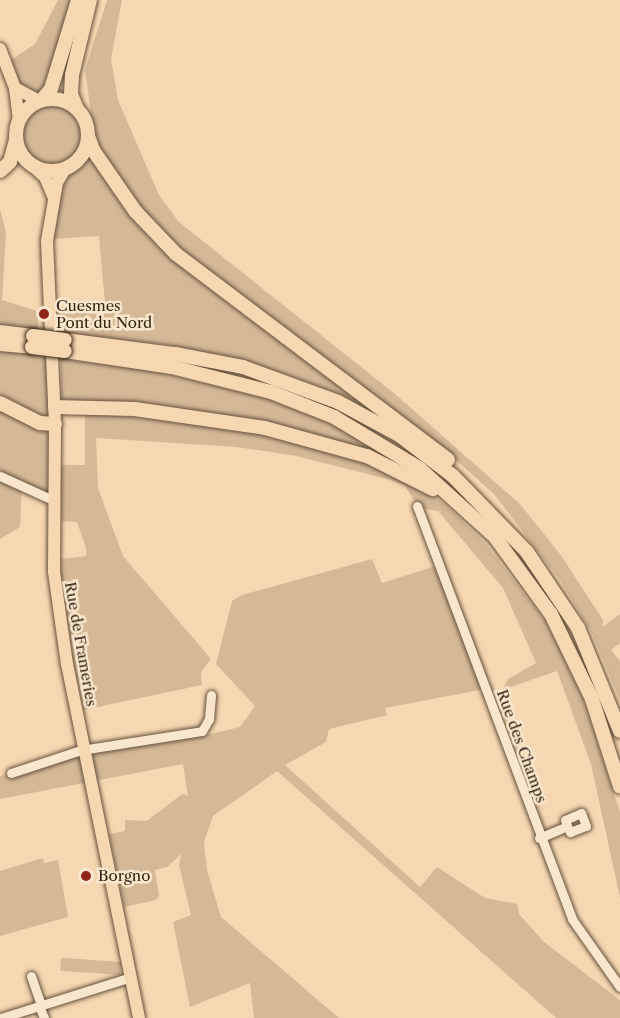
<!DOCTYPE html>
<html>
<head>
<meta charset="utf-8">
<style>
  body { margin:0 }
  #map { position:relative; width:620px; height:1018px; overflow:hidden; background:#f5d8b2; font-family:"Libre Caslon Text",serif }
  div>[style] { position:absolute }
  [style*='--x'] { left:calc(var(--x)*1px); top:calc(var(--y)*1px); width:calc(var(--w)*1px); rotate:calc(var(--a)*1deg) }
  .green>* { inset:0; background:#d5b997; transform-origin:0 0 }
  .round { border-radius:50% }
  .roads { filter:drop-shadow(0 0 2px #66513b) drop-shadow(0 0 2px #66513b) }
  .minor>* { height:9px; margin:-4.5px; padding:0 4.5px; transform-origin:4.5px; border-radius:4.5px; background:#f8e6cd }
  .major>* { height:12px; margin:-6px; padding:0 6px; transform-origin:6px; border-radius:6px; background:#f5d8b2 }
  .highway>* { height:14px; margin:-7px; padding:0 7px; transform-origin:7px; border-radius:7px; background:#f5d8b2 }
  .highway>.ring { margin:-7px; padding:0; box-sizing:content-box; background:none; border:14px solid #f5d8b2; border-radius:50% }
  .bridges { filter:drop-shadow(0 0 2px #372413) drop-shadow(0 0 2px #372413) }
  .highway-bridge>* { height:14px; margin:-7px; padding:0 7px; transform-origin:7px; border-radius:7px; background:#f5d8b2 }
  .dots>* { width:16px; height:16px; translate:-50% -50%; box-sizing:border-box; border:3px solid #f8e6cd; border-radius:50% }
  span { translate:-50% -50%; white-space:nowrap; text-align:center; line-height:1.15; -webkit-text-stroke:5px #f8e6cd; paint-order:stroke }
  .poi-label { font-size:15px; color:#372413 }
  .left { translate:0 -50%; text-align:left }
  .street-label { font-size:15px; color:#372413 }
</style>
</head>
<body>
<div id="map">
  <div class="green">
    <i style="clip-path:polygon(58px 0,74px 0,50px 79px,39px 96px,26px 94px,16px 80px,11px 60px,35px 44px)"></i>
    <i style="clip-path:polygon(107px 0,122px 0,111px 59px,118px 100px,159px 195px,179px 222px,395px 394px,520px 504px,560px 554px,603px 620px,603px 627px,620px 614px,620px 643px,611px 650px,620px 661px,620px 700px,592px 633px,560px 580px,494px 494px,432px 439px,188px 259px,156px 229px,119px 180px,98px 150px,94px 135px,85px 70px)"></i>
    <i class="round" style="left:21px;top:105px;width:62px;height:62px"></i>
    <i style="clip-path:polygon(88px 150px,131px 213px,377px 414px,329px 390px,261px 366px,169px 345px,59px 333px,57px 307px,105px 304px,99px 236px,53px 239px,61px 179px)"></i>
    <i style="clip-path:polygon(0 209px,6px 232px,2px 300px,37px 311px,39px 330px,0 326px)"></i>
    <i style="clip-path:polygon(0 351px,47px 357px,48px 416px,44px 419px,0 400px)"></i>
    <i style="clip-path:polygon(61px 359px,139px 368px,259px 395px,334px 424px,410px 471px,347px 446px,69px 403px,61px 398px)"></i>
    <i style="clip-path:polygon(0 407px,50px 434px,51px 496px,22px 485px,20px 527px,0 539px)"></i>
    <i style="clip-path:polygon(85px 411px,271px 435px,380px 467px,431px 494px,451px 510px,485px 543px,546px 622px,581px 692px,620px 812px,620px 898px,591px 764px,557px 671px,502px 690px,508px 679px,536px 663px,503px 588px,438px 511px,419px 508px,405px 486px,391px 480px,296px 456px,237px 447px,96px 438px,98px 488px,123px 556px,211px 659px,201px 672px,202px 685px,83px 710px,67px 629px,61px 573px,62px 559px,86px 556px,86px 548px,77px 522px,62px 521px,55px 465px,85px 465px)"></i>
    <i style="clip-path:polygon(372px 559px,382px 583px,439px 565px,485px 689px,385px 708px,387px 715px,329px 729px,326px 742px,285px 765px,420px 887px,437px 867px,485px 898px,517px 904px,519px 914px,544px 942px,620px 1000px,620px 1018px,556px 1018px,277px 771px,213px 816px,204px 842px,207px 870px,221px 917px,339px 1018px,254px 1018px,250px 983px,190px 1007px,173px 922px,191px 915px,179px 865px,181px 854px,167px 867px,155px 870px,159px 896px,156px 900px,124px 907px,109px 834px,125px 831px,125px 820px,147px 821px,182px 794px,188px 796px,183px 764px,0 799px,0 776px,86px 750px,194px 733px,197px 737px,240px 727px,255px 706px,216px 664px,232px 601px,242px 595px)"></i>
    <i style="clip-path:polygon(43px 858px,44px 863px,58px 860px,68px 917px,0 936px,0 871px)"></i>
    <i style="left:121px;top:962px;width:13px;height:60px;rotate:94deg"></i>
  </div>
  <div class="roads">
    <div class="minor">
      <i style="--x:0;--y:476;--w:60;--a:24.4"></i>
      <i style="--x:417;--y:506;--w:441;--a:69.4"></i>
      <i style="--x:572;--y:919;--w:83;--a:54.8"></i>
      <i style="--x:11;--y:773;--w:74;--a:-18.2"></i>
      <i style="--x:81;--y:750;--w:122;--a:-8.9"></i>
      <i style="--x:202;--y:731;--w:14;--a:-60"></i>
      <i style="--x:209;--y:719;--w:24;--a:-85"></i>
      <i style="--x:539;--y:838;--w:30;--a:-23"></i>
      <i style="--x:567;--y:826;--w:7;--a:63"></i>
      <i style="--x:570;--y:832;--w:17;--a:-21"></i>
      <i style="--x:586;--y:826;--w:14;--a:-111"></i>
      <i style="--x:581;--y:813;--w:17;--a:156"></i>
      <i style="--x:565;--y:820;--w:6;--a:72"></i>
      <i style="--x:31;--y:976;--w:31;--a:71"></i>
      <i style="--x:39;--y:1006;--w:13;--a:67"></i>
      <i style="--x:1;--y:1018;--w:136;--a:-17.5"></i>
    </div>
    <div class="major">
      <i style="--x:0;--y:49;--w:42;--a:69"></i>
      <i style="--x:15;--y:88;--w:33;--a:83"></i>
      <i style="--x:15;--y:88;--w:27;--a:28"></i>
      <i style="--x:33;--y:166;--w:16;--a:43"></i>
      <i style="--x:45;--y:177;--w:23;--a:67"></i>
      <i style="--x:65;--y:169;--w:16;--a:120"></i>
      <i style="--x:57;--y:183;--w:59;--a:99.8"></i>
      <i style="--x:47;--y:241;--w:183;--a:87.5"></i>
      <i style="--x:55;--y:424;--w:148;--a:90.4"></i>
      <i style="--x:54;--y:572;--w:93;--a:82"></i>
      <i style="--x:67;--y:664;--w:361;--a:78.5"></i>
    </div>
    <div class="highway">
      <i class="ring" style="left:16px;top:99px;width:58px;height:58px"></i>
      <i style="--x:42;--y:100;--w:14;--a:-51"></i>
      <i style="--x:51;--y:89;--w:93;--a:-73.1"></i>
      <i style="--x:77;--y:109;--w:16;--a:-112"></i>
      <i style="--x:71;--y:94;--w:19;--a:-87"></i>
      <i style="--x:72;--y:75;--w:77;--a:-76.5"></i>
      <i style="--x:88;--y:136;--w:15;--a:70"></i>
      <i style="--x:93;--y:150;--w:75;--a:55.3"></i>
      <i style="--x:136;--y:212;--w:58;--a:46.4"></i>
      <i style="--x:176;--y:254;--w:341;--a:37.1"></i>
      <i style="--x:0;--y:171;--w:13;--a:-42"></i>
      <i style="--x:10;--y:162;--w:24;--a:-75"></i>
      <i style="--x:0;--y:332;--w:33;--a:7"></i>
      <i style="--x:65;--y:340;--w:111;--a:7.3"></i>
      <i style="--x:175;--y:354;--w:69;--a:10.8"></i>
      <i style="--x:243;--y:367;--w:101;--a:20.2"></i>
      <i style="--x:338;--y:402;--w:69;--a:28.4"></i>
      <i style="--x:399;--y:435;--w:68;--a:37.2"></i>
      <i style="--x:453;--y:476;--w:106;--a:45.8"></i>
      <i style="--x:527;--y:552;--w:92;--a:56.1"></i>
      <i style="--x:578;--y:628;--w:111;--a:67.8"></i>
      <i style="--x:0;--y:344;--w:32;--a:5"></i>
      <i style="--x:65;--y:351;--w:108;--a:8.5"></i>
      <i style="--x:172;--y:367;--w:102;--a:14.2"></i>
      <i style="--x:271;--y:392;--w:68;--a:21.6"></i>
      <i style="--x:334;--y:417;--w:99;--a:31"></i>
      <i style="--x:419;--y:468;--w:103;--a:42.2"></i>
      <i style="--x:495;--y:537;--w:95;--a:54"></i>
      <i style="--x:551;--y:614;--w:94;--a:64.2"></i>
      <i style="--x:592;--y:699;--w:92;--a:72.3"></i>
      <i style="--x:0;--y:403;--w:45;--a:26.6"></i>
      <i style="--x:40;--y:423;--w:15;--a:4"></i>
      <i style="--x:55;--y:407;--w:80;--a:1.4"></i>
      <i style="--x:135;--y:409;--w:131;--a:8.3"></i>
      <i style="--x:265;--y:428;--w:106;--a:15.4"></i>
      <i style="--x:367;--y:456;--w:74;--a:26.6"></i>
    </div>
  </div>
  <div class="bridges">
    <div class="highway-bridge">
      <i style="--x:33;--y:336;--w:32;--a:7"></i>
      <i style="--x:32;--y:347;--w:33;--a:7"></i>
    </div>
  </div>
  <div class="dots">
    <i style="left:44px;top:314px;background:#8f2418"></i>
    <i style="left:86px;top:876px;background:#8f2418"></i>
  </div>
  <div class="poi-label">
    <span class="left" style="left:56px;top:314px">Cuesmes<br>Pont du Nord</span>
    <span class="left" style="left:98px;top:876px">Borgno</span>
  </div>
  <div class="street-label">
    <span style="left:81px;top:644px;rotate:80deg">Rue de Frameries</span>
    <span style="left:522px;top:746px;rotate:70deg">Rue des Champs</span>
  </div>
</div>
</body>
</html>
